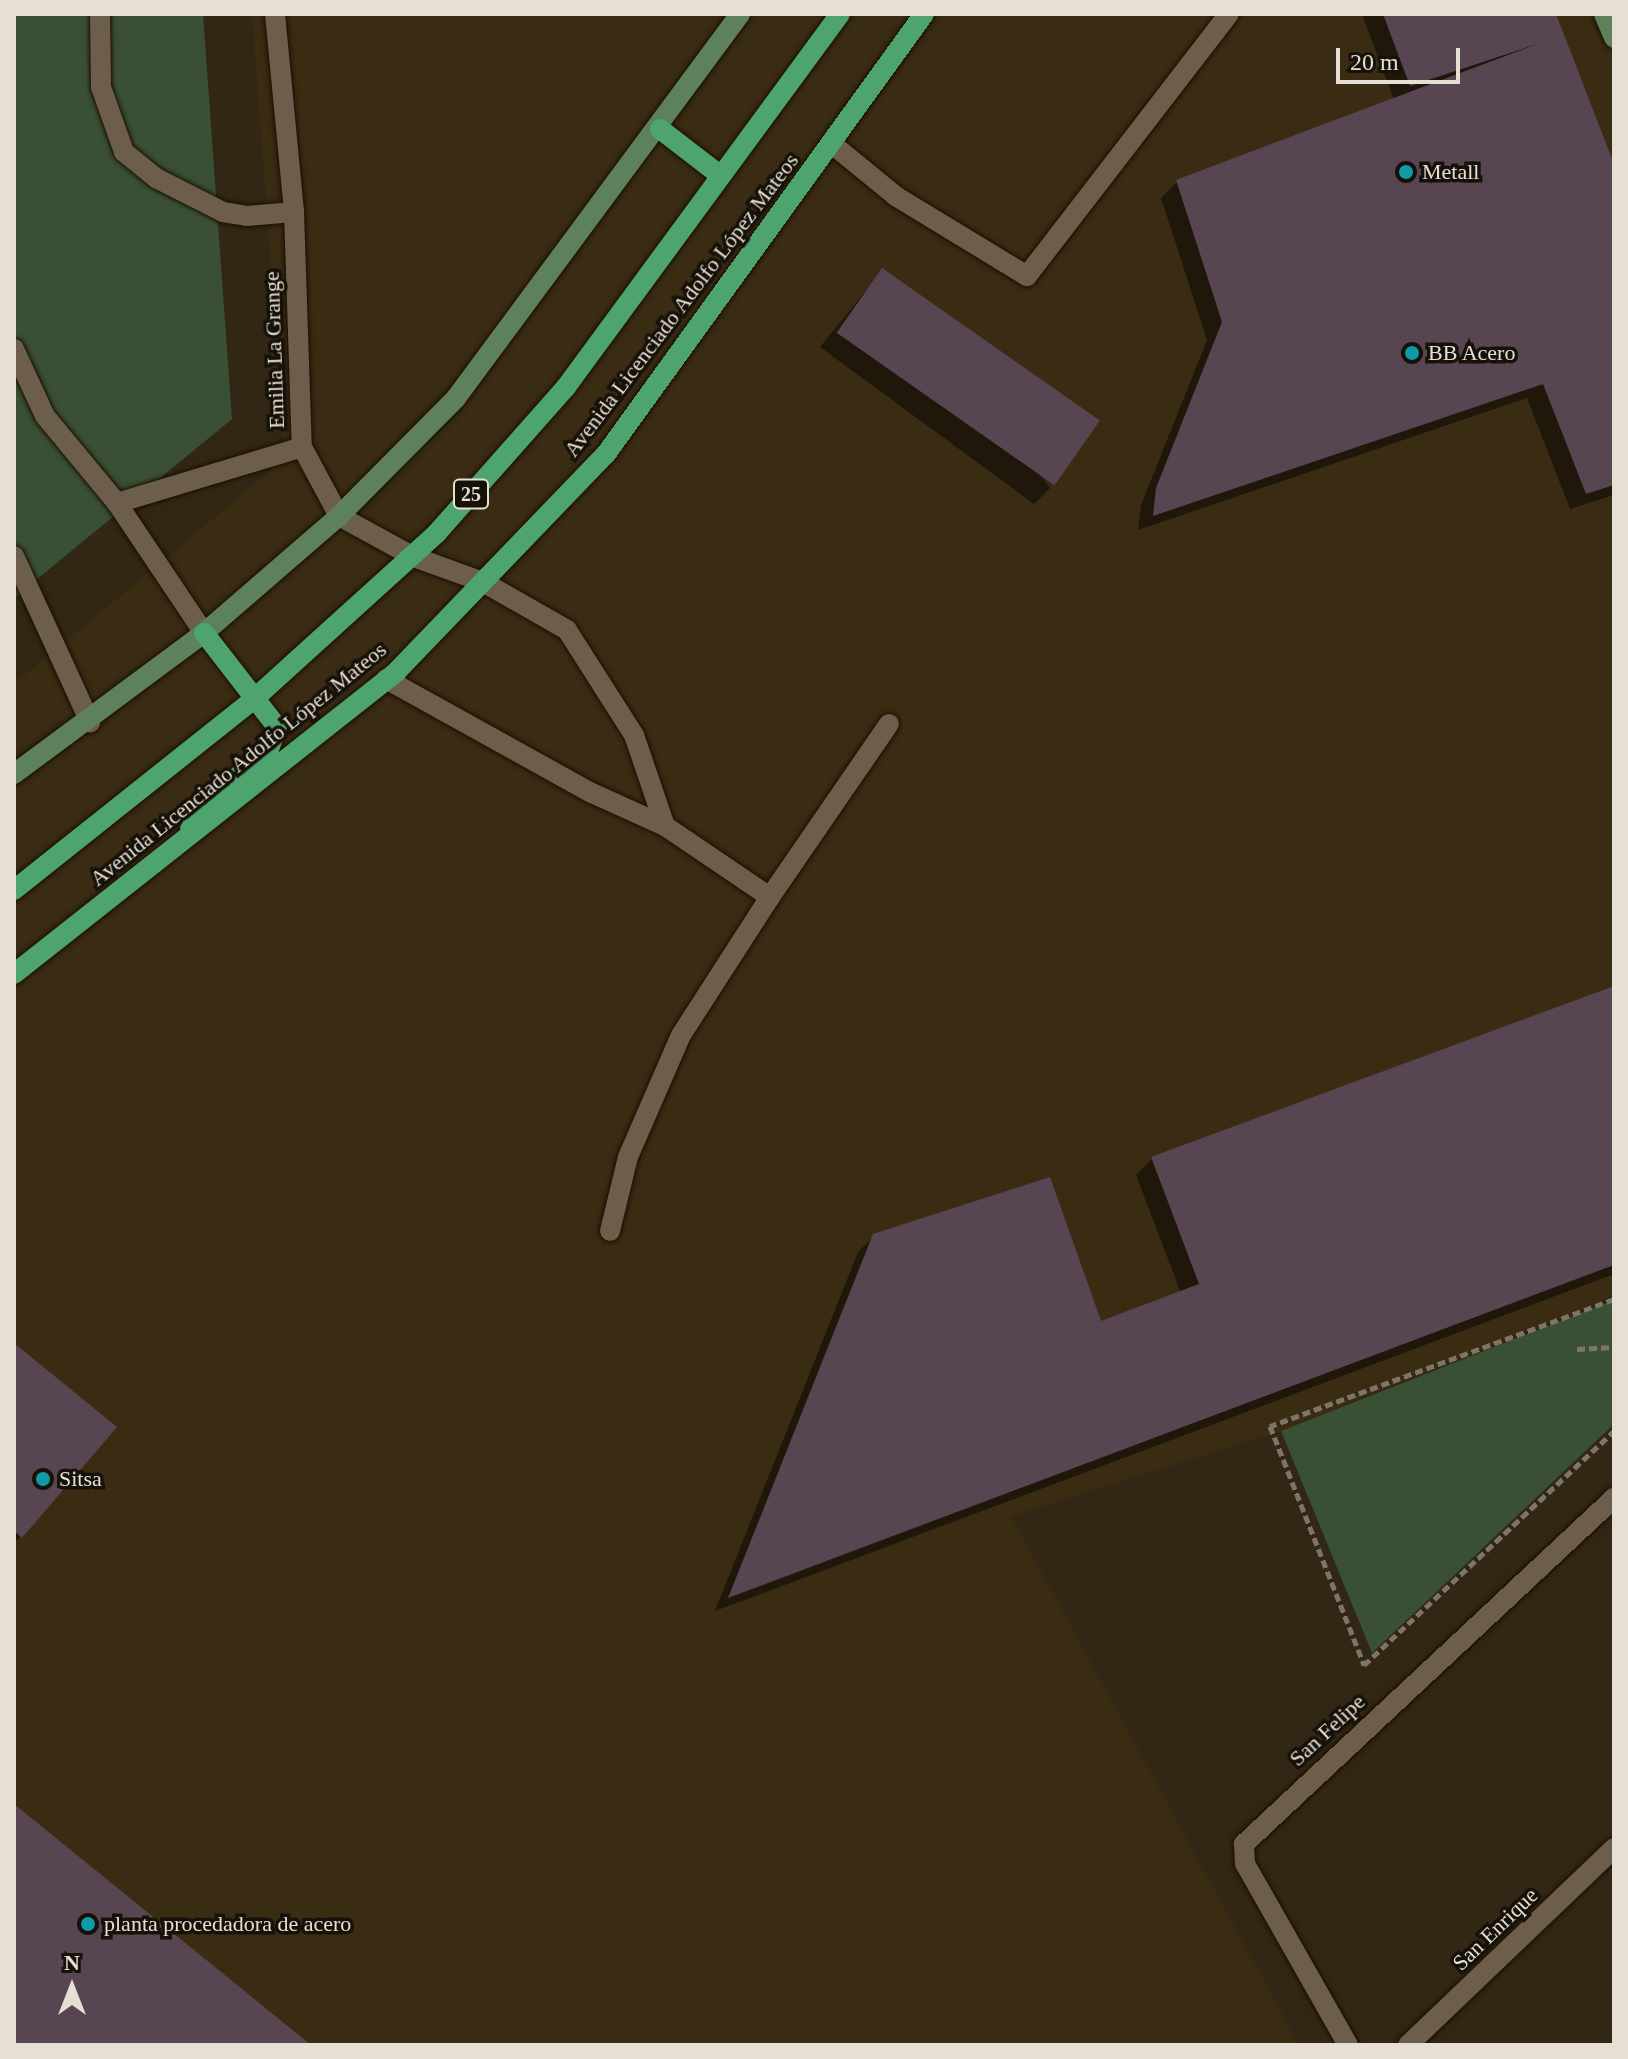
<!DOCTYPE html>
<html>
<head>
<meta charset="utf-8">
<style>
  body { margin:0 }
  #map { position:relative; width:1628px; height:2059px; overflow:hidden; background:#322715; font-family:Georgia,serif }
  div>[style] { position:absolute }
  [style*='--x'] { left:calc(var(--x)*1px); top:calc(var(--y)*1px); width:calc(var(--w)*1px); rotate:calc(var(--a)*1deg) }
  .built>* { inset:0; background:#3a2b13 }
  .green>* { inset:0; background:#3a5035 }
  .shadow>* { inset:0; background:#0007 }
  .building>* { inset:0; background:#584552; transform-origin:0 0 }
  .path>* { height:5px; margin-top:-2.5px; transform-origin:0; background:repeating-linear-gradient(90deg,#7e7566 0 8px,transparent 0 12px) }
  .roads { filter:drop-shadow(0 0 2px #1a0f01) drop-shadow(0 0 2px #1a0f01) }
  .lane>* { height:20px; margin:-10px; padding:0 10px; transform-origin:10px; border-radius:10px; background:#6c5e4b }
  .street>* { height:20px; margin:-10px; padding:0 10px; transform-origin:10px; border-radius:10px; background:#6c5e4b }
  .secondary>* { height:20px; margin:-10px; padding:0 10px; transform-origin:10px; border-radius:10px; background:#5d815d }
  .primary>* { height:20px; margin:-10px; padding:0 10px; transform-origin:10px; border-radius:10px; background:#4ea46f }
  .dots>* { width:22px; height:22px; translate:-50% -50%; box-sizing:border-box; border:4px solid #161109; border-radius:50% }
  span { translate:-50% -50%; white-space:nowrap; text-align:center; line-height:1.15; -webkit-text-stroke:7px #161109; paint-order:stroke }
  .shield-label span { padding:2px 6px; background:#161109; border:2px solid; border-radius:6px; -webkit-text-stroke-width:0 }
  .shield-label { font-size:20px; color:#e6dfd4; font-weight:700 }
  .poi-label { font-size:22px; color:#e6dfd4 }
  .left { translate:0 -50%; text-align:left }
  .street-label { font-size:22px; color:#e6dfd4 }
  .frame { position:absolute; inset:0; border:16px solid #e6dfd4; pointer-events:none }
  .north { position:absolute; left:32px; top:1947px; width:80px; height:80px; -webkit-text-stroke:6px #161109; paint-order:stroke; rotate:0deg; font-size:22px; font-weight:700; line-height:32px; text-align:center; color:#e6dfd4 }
  .north::after { content:''; display:block; margin:auto; width:28px; height:36px; background:#e6dfd4; clip-path:polygon(50% 0,100% 100%,50% 72%,0 100%) }
  .scale { position:absolute; left:1336px; top:48px; width:124px; height:36px; box-sizing:border-box; border:4px solid #e6dfd4; border-top:0; padding-left:10px; font-size:24px; line-height:28px; white-space:nowrap; color:#e6dfd4; -webkit-text-stroke:6px #161109; paint-order:stroke }
</style>
</head>
<body>
<div id="map">
  <div class="built">
    <i style="clip-path:polygon(252px 14px,1614px 14px,1614px 1295px,1281px 1431px,1011px 1516px,1299px 2045px,14px 2045px,14px 684px,285px 459px)"></i>
  </div>
  <div class="green">
    <i style="clip-path:polygon(14px 14px,203px 14px,232px 419px,14px 598px)"></i>
    <i style="clip-path:polygon(1614px 1300px,1614px 1424px,1372px 1653px,1281px 1431px)"></i>
  </div>
  <div class="shadow">
    <i style="clip-path:polygon(1362px 14px,1554px 14px,1614px 170px,1614px 495px,1570px 509px,1527px 398px,1138px 530px,1141px 505px,1207px 340px,1161px 198px,1177px 182px,1394px 100px)"></i>
    <i style="clip-path:polygon(883px 270px,1050px 488px,1034px 504px,820px 347px)"></i>
    <i style="clip-path:polygon(1614px 988px,1614px 1274px,715px 1611px,858px 1252px,874px 1236px,1100px 1323px,1181px 1293px,1136px 1175px,1152px 1159px)"></i>
    <i style="clip-path:polygon(14px 1345px,21px 1536px,14px 1543px)"></i>
  </div>
  <div class="building">
    <i style="clip-path:polygon(1383px 14px,1556px 14px,1614px 164px,1614px 485px,1586px 494px,1543px 384px,1153px 516px,1156px 488px,1222px 322px,1176px 180px,1540px 43px,1410px 86px)"></i>
    <i style="left:882px;top:268px;width:266px;height:79px;rotate:35deg"></i>
    <i style="clip-path:polygon(1614px 986px,1614px 1265px,728px 1598px,873px 1234px,1050px 1177px,1101px 1321px,1199px 1284px,1151px 1157px)"></i>
    <i style="clip-path:polygon(14px 1343px,117px 1427px,22px 1538px,14px 1531px)"></i>
    <i style="clip-path:polygon(14px 1804px,311px 2045px,14px 2045px)"></i>
  </div>
  <div class="path">
    <i style="--x:1614;--y:1299;--w:367;--a:159.7"></i>
    <i style="--x:1270;--y:1426;--w:257;--a:68.5"></i>
    <i style="--x:1364;--y:1665;--w:342;--a:-43.1"></i>
    <i style="--x:1577;--y:1349;--w:37;--a:-3"></i>
  </div>
  <div class="roads">
    <div class="lane">
      <i style="--x:100;--y:14;--w:73;--a:89.2"></i>
      <i style="--x:101;--y:87;--w:69;--a:70.5"></i>
      <i style="--x:124;--y:152;--w:41;--a:39.1"></i>
      <i style="--x:156;--y:178;--w:75;--a:26.9"></i>
      <i style="--x:223;--y:212;--w:24;--a:9"></i>
      <i style="--x:247;--y:216;--w:47;--a:-4.9"></i>
      <i style="--x:831;--y:143;--w:85;--a:39.3"></i>
      <i style="--x:897;--y:197;--w:152;--a:31.3"></i>
      <i style="--x:1027;--y:276;--w:331;--a:-52.4"></i>
      <i style="--x:117;--y:503;--w:193;--a:-16.8"></i>
      <i style="--x:483;--y:582;--w:97;--a:29.7"></i>
      <i style="--x:567;--y:630;--w:125;--a:57.5"></i>
      <i style="--x:634;--y:735;--w:96;--a:71.2"></i>
      <i style="--x:665;--y:826;--w:127;--a:34.1"></i>
      <i style="--x:770;--y:897;--w:164;--a:122.8"></i>
      <i style="--x:681;--y:1035;--w:133;--a:113.5"></i>
      <i style="--x:628;--y:1157;--w:76;--a:103.7"></i>
      <i style="--x:386;--y:679;--w:235;--a:29"></i>
      <i style="--x:592;--y:793;--w:80;--a:24.3"></i>
      <i style="--x:770;--y:897;--w:210;--a:-55.5"></i>
    </div>
    <div class="street">
      <i style="--x:275;--y:14;--w:199;--a:84.5"></i>
      <i style="--x:294;--y:212;--w:235;--a:88.1"></i>
      <i style="--x:302;--y:447;--w:78;--a:61.8"></i>
      <i style="--x:339;--y:516;--w:85;--a:28.7"></i>
      <i style="--x:414;--y:557;--w:73;--a:19.9"></i>
      <i style="--x:14;--y:349;--w:74;--a:65.2"></i>
      <i style="--x:45;--y:416;--w:113;--a:50.4"></i>
      <i style="--x:117;--y:503;--w:156;--a:56.2"></i>
      <i style="--x:14;--y:556;--w:183;--a:65.4"></i>
      <i style="--x:1348;--y:2045;--w:208;--a:-119.6"></i>
      <i style="--x:1245;--y:1864;--w:20;--a:-93"></i>
      <i style="--x:1244;--y:1844;--w:507;--a:-43.08"></i>
      <i style="--x:1408;--y:2045;--w:285;--a:-43.7"></i>
    </div>
    <div class="secondary">
      <i style="--x:1604;--y:14;--w:26;--a:67"></i>
      <i style="--x:14;--y:774;--w:237;--a:-36.6"></i>
      <i style="--x:204;--y:633;--w:179;--a:-40.9"></i>
      <i style="--x:339;--y:516;--w:166;--a:-45.2"></i>
      <i style="--x:456;--y:398;--w:478;--a:-53.5"></i>
    </div>
    <div class="primary">
      <i style="--x:660;--y:129;--w:77;--a:37.6"></i>
      <i style="--x:190;--y:829;--w:31;--a:-59"></i>
      <i style="--x:206;--y:802;--w:80;--a:-38.9"></i>
      <i style="--x:268;--y:752;--w:27;--a:-70"></i>
      <i style="--x:277;--y:727;--w:119;--a:-127.8"></i>
      <i style="--x:14;--y:890;--w:308;--a:-38.5"></i>
      <i style="--x:255;--y:698;--w:246;--a:-42.2"></i>
      <i style="--x:437;--y:533;--w:195;--a:-48.5"></i>
      <i style="--x:566;--y:387;--w:463;--a:-53.7"></i>
      <i style="--x:14;--y:974;--w:488;--a:-38.3"></i>
      <i style="--x:397;--y:671;--w:301;--a:-46.1"></i>
      <i style="--x:606;--y:454;--w:543;--a:-54.14"></i>
    </div>
  </div>
  <div class="dots">
    <i style="left:1406px;top:172px;background:#0f9aa8"></i>
    <i style="left:1412px;top:353px;background:#0f9aa8"></i>
    <i style="left:43px;top:1479px;background:#0f9aa8"></i>
    <i style="left:88px;top:1924px;background:#0f9aa8"></i>
  </div>
  <div class="shield-label">
    <span style="left:471px;top:494px">25</span>
  </div>
  <div class="poi-label">
    <span class="left" style="left:1422px;top:172px">Metall</span>
    <span class="left" style="left:1428px;top:353px">BB Acero</span>
    <span class="left" style="left:59px;top:1479px">Sitsa</span>
    <span class="left" style="left:104px;top:1924px">planta procedadora de acero</span>
  </div>
  <div class="street-label">
    <span style="left:681px;top:305px;rotate:-53deg">Avenida Licenciado Adolfo López Mateos</span>
    <span style="left:274px;top:350px;rotate:-92deg">Emilia La Grange</span>
    <span style="left:238px;top:764px;rotate:-39deg">Avenida Licenciado Adolfo López Mateos</span>
    <span style="left:1327px;top:1730px;rotate:-43deg">San Felipe</span>
    <span style="left:1495px;top:1929px;rotate:-44deg">San Enrique</span>
  </div>
  <div class="frame"></div>
  <div class="north">N</div>
  <div class="scale">20 m</div>
</div>
</body>
</html>
